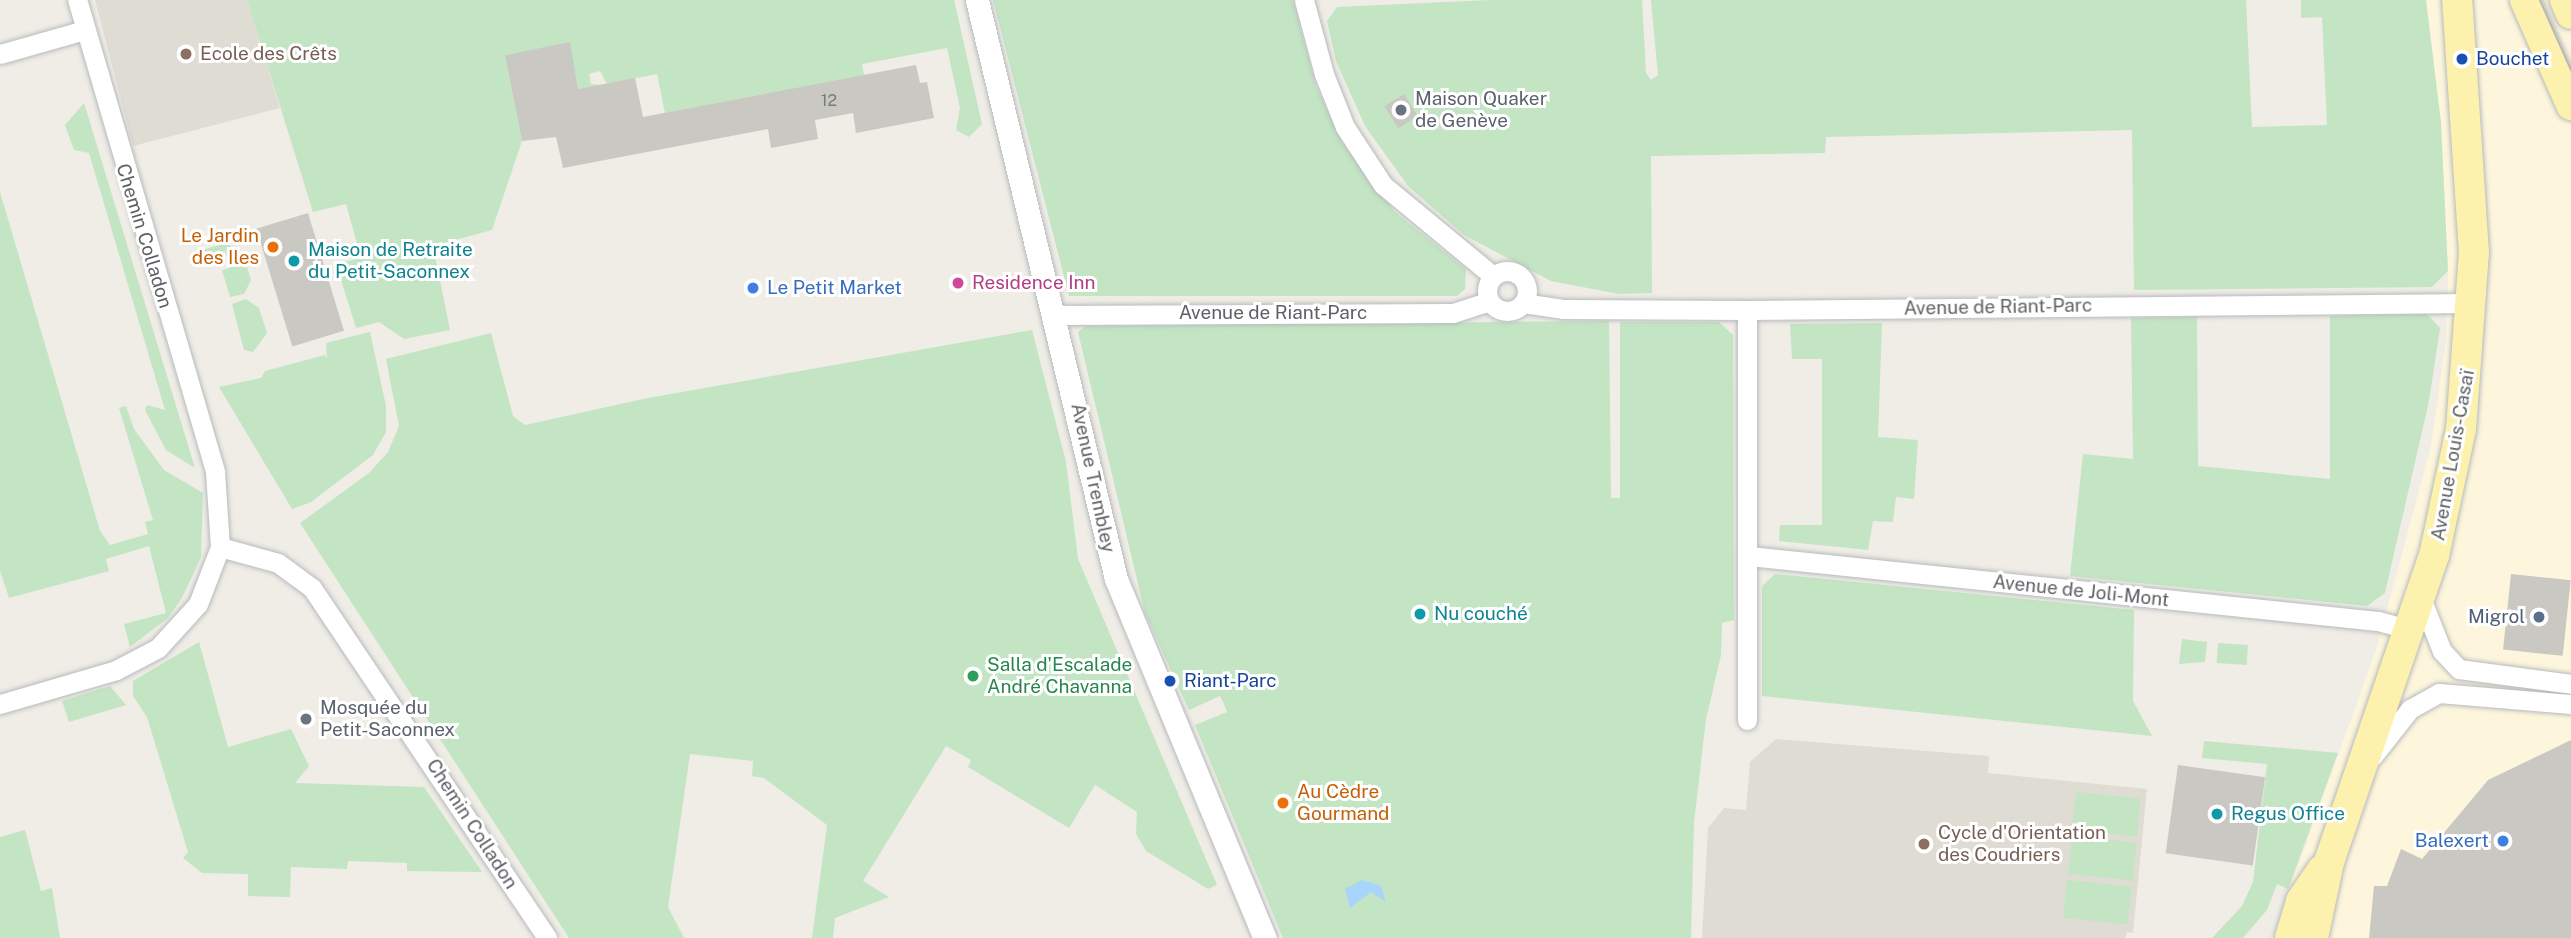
<!DOCTYPE html>
<html>
<head>
<meta charset="utf-8">
<style>
  body { margin:0 }
  #map { position:relative; width:2571px; height:938px; overflow:hidden; background:#efede5; font-family:"Public Sans",sans-serif }
  div>[style] { position:absolute }
  [style*='--x'] { left:calc(var(--x)*1px); top:calc(var(--y)*1px); width:calc(var(--w)*1px); rotate:calc(var(--a)*1deg) }
  .commercial>* { inset:0; background:#fdf6dc }
  .education>* { inset:0; background:#dedcd3 }
  .green>* { inset:0; background:#c3e5c3; transform-origin:0 0 }
  .water>* { inset:0; background:#a8d5fc }
  .building>* { inset:0; background:#cac8c2; transform-origin:0 0 }
  .roads { filter:drop-shadow(0 0 2px #b7babe) drop-shadow(0 0 2px #b7babe) }
  .minor>* { height:19px; margin:-9.5px; padding:0 9.5px; transform-origin:9.5px; border-radius:9.5px; background:#fff }
  .minor>.ring { margin:-9.5px; padding:0; box-sizing:content-box; background:none; border:19px solid #fff; border-radius:50% }
  .tertiary>* { height:23px; margin:-11.5px; padding:0 11.5px; transform-origin:11.5px; border-radius:11.5px; background:#fff }
  .primary>* { height:30px; margin:-15px; padding:0 15px; transform-origin:15px; border-radius:15px; background:#fcf1ad }
  .tram>* { height:2px; margin:-1px; padding:0 1px; transform-origin:1px; border-radius:1px; background:#b5b6b6 }
  .dots>* { width:19px; height:19px; translate:-50% -50%; box-sizing:border-box; border:4px solid #fff; border-radius:50% }
  span { translate:-50% -50%; white-space:nowrap; text-align:center; line-height:1.15; -webkit-text-stroke:6px #fff; paint-order:stroke }
  .number-label { font-size:16px; color:#787a7c }
  .number-label span { -webkit-text-stroke-width:0 }
  .education-label { font-size:19px; color:#785e54 }
  .left { translate:0 -50%; text-align:left }
  .transit-label { font-size:19px; color:#164399 }
  .worship-label { font-size:19px; color:#5b616d }
  .street-label { font-size:19px; color:#5d6065 }
  .food-label { font-size:19px; color:#c56008 }
  .right { translate:-100% -50%; text-align:right }
  .culture-label { font-size:19px; color:#0d838f }
  .hotel-label { font-size:19px; color:#b23c85 }
  .shop-label { font-size:19px; color:#366cbe }
  .service-label { font-size:19px; color:#4e5e75 }
  .leisure-label { font-size:19px; color:#27864d }
</style>
</head>
<body>
<div id="map">
  <div class="commercial">
    <i style="clip-path:polygon(2426px 0,2551px 0,2571px 20px,2571px 938px,2272px 938px,2376px 650px,2431px 446px,2446px 342px,2448px 271px,2441px 123px)"></i>
  </div>
  <div class="education">
    <i style="clip-path:polygon(95px 0,247px 0,280px 108px,133px 146px)"></i>
    <i style="clip-path:polygon(1776px 739px,1989px 756px,1988px 773px,2147px 789px,2133px 933px,2127px 932px,2125px 938px,1702px 938px,1708px 828px,1724px 808px,1746px 810px,1750px 762px)"></i>
  </div>
  <div class="green">
    <i style="clip-path:polygon(247px 0,954px 0,982px 124px,969px 137px,956px 130px,960px 108px,947px 48px,862px 64px,864px 75px,665px 113px,657px 74px,607px 84px,600px 71px,589px 74px,591px 84px,601px 85px,578px 89px,569px 43px,505px 55px,522px 141px,492px 230px,433px 246px,450px 330px,404px 339px,379px 322px,356px 328px,336px 264px,361px 258px,346px 204px,313px 212px)"></i>
    <i style="clip-path:polygon(993px 0,1293px 0,1316px 86px,1343px 144px,1395px 212px,1466px 269px,1465px 289px,1457px 296px,1069px 296px)"></i>
    <i style="clip-path:polygon(1490px 0,1642px 0,1646px 73px,1651px 80px,1658px 75px,1651px 0,2246px 0,2252px 127px,2327px 125px,2322px 17px,2301px 18px,2301px 0,2426px 0,2441px 123px,2448px 271px,2432px 287px,2134px 290px,2132px 130px,1826px 137px,1825px 153px,1651px 156px,1652px 293px,1619px 294px,1551px 281px,1464px 235px,1408px 186px,1365px 126px,1336px 61px,1327px 21px,1337px 7px)"></i>
    <i style="clip-path:polygon(84px 103px,195px 468px,166px 450px,145px 410px,147px 405px,165px 410px,89px 153px,74px 150px,65px 125px)"></i>
    <i style="clip-path:polygon(0 192px,100px 531px,110px 545px,148px 534px,145px 522px,153px 520px,119px 408px,126px 406px,134px 429px,164px 470px,203px 493px,201px 557px,183px 596px,168px 618px,130px 647px,124px 624px,166px 613px,149px 546px,106px 559px,109px 571px,9px 598px,0 571px)"></i>
    <i style="clip-path:polygon(226px 243px,243px 254px,251px 280px,244px 294px,230px 297px,222px 270px,230px 268px,225px 251px,197px 259px,196px 252px)"></i>
    <i style="clip-path:polygon(246px 299px,259px 308px,267px 333px,253px 352px,244px 350px,232px 304px)"></i>
    <i style="clip-path:polygon(2427px 314px,2440px 328px,2429px 401px,2385px 593px,2367px 606px,2070px 576px,2083px 454px,2133px 459px,2131px 318px,2197px 317px,2198px 466px,2330px 479px,2330px 316px)"></i>
    <i style="clip-path:polygon(1609px 321px,1611px 498px,1620px 498px,1620px 322px,1719px 322px,1733px 335px,1734px 620px,1722px 623px,1721px 655px,1706px 719px,1694px 823px,1691px 938px,1283px 938px,1195px 725px,1227px 712px,1224px 704px,1220px 696px,1189px 710px,1145px 613px,1078px 332px,1086px 326px)"></i>
    <i style="clip-path:polygon(1882px 323px,1878px 437px,1918px 440px,1914px 499px,1896px 497px,1893px 522px,1873px 521px,1868px 550px,1779px 541px,1780px 525px,1822px 525px,1822px 359px,1792px 359px,1790px 324px)"></i>
    <i style="clip-path:polygon(1032px 330px,1066px 462px,1078px 559px,1217px 885px,1208px 889px,1146px 851px,1136px 834px,1137px 812px,1095px 785px,1069px 828px,968px 767px,971px 760px,946px 746px,863px 881px,889px 897px,835px 918px,833px 938px,812px 938px,827px 825px,764px 778px,752px 776px,753px 761px,690px 754px,668px 907px,684px 938px,569px 938px,300px 523px,369px 473px,388px 452px,399px 426px,386px 359px,491px 333px,513px 416px,525px 425px,648px 398px)"></i>
    <i style="clip-path:polygon(370px 332px,386px 406px,386px 432px,373px 455px,311px 502px,292px 509px,219px 387px,261px 378px,265px 371px,325px 355px,327px 359px,326px 343px)"></i>
    <i style="clip-path:polygon(1775px 574px,2134px 610px,2133px 701px,2152px 736px,1762px 696px,1762px 586px)"></i>
    <i style="clip-path:polygon(2182px 639px,2207px 642px,2205px 662px,2179px 664px)"></i>
    <i style="clip-path:polygon(199px 642px,228px 747px,291px 729px,309px 766px,295px 783px,424px 787px,482px 872px,407px 871px,407px 863px,348px 861px,347px 869px,291px 867px,290px 897px,248px 896px,248px 874px,202px 873px,183px 858px,188px 852px,147px 717px,133px 696px,133px 681px)"></i>
    <i style="left:2218px;top:643px;width:30px;height:20px;rotate:4deg"></i>
    <i style="clip-path:polygon(110px 686px,126px 705px,69px 722px,62px 701px)"></i>
    <i style="clip-path:polygon(2204px 741px,2338px 753px,2288px 889px,2277px 884px,2267px 910px,2243px 938px,2212px 938px,2242px 906px,2253px 882px,2267px 764px,2202px 758px)"></i>
    <i style="left:2076px;top:792px;width:65px;height:38px;rotate:6deg"></i>
    <i style="clip-path:polygon(25px 830px,41px 891px,52px 888px,60px 938px,0 938px,0 837px)"></i>
    <i style="left:2072px;top:836px;width:65px;height:38px;rotate:6deg"></i>
    <i style="left:2067px;top:880px;width:65px;height:38px;rotate:6deg"></i>
  </div>
  <div class="water">
    <i style="clip-path:polygon(1362px 880px,1381px 886px,1386px 902px,1371px 892px,1350px 908px,1345px 889px)"></i>
  </div>
  <div class="building">
    <i style="clip-path:polygon(570px 42px,578px 89px,635px 78px,643px 117px,916px 65px,920px 83px,927px 82px,934px 118px,856px 133px,853px 113px,815px 120px,818px 139px,771px 148px,768px 129px,563px 168px,556px 137px,522px 141px,505px 55px)"></i>
    <i style="left:1404px;top:94px;width:26px;height:23px;rotate:58deg"></i>
    <i style="left:308px;top:213px;width:123px;height:54px;rotate:73deg"></i>
    <i style="left:2511px;top:574px;width:60px;height:76px;rotate:6deg"></i>
    <i style="clip-path:polygon(2571px 740px,2571px 938px,2369px 938px,2374px 886px,2387px 886px,2401px 849px,2422px 859px,2488px 780px)"></i>
    <i style="left:2178px;top:765px;width:88px;height:89px;rotate:8deg"></i>
  </div>
  <div class="roads">
    <div class="minor">
      <i style="--x:1304;--y:0;--w:77;--a:74.9"></i>
      <i style="--x:1324;--y:74;--w:57;--a:68.4"></i>
      <i style="--x:1345;--y:127;--w:69;--a:56.8"></i>
      <i style="--x:1383;--y:185;--w:143;--a:39.6"></i>
      <i style="--x:0;--y:54;--w:88;--a:-15.8"></i>
      <i class="ring" style="left:1487px;top:271px;width:21px;height:21px"></i>
      <i style="--x:1523;--y:303;--w:40;--a:8.5"></i>
      <i style="--x:1563;--y:309;--w:184;--a:0.3"></i>
      <i style="--x:1747;--y:310;--w:727;--a:-0.55"></i>
      <i style="--x:1055;--y:315;--w:398;--a:-0.3"></i>
      <i style="--x:1453;--y:313;--w:38;--a:-18"></i>
      <i style="--x:220;--y:547;--w:60;--a:15.4"></i>
      <i style="--x:278;--y:563;--w:42;--a:36.3"></i>
      <i style="--x:312;--y:588;--w:422;--a:56.1"></i>
      <i style="--x:1749;--y:556;--w:632;--a:5.9"></i>
      <i style="--x:2378;--y:621;--w:35;--a:15"></i>
      <i style="--x:2421;--y:598;--w:57;--a:68.4"></i>
      <i style="--x:2442;--y:651;--w:25;--a:47"></i>
      <i style="--x:2459;--y:669;--w:113;--a:7.6"></i>
      <i style="--x:0;--y:704;--w:121;--a:-16.3"></i>
      <i style="--x:116;--y:670;--w:47;--a:-27.6"></i>
      <i style="--x:158;--y:648;--w:59;--a:-47.7"></i>
      <i style="--x:198;--y:604;--w:61;--a:-68.9"></i>
      <i style="--x:220;--y:547;--w:76;--a:-93.8"></i>
      <i style="--x:215;--y:471;--w:491;--a:-106.3"></i>
      <i style="--x:1747;--y:720;--w:410;--a:-90"></i>
      <i style="--x:2373;--y:756;--w:60;--a:-51.8"></i>
      <i style="--x:2410;--y:709;--w:33;--a:-29"></i>
      <i style="--x:2439;--y:693;--w:132;--a:4.8"></i>
    </div>
    <div class="tertiary">
      <i style="--x:977;--y:0;--w:595;--a:76.5"></i>
      <i style="--x:1116;--y:579;--w:389;--a:67.5"></i>
    </div>
    <div class="primary">
      <i style="--x:2525;--y:0;--w:115;--a:66.3"></i>
      <i style="--x:2565;--y:0;--w:15;--a:67"></i>
      <i style="--x:2290;--y:938;--w:39;--a:-73"></i>
      <i style="--x:2301;--y:901;--w:37;--a:-56"></i>
      <i style="--x:2313;--y:938;--w:78;--a:-78.1"></i>
      <i style="--x:2329;--y:862;--w:324;--a:-71.1"></i>
      <i style="--x:2434;--y:556;--w:130;--a:-78"></i>
      <i style="--x:2461;--y:429;--w:176;--a:-85.8"></i>
      <i style="--x:2474;--y:253;--w:254;--a:-93.8"></i>
    </div>
  </div>
  <div class="tram">
    <i style="--x:2540;--y:0;--w:77;--a:66.1"></i>
  </div>
  <div class="dots">
    <i style="left:186px;top:54px;background:#8d6e63"></i>
    <i style="left:2462px;top:59px;background:#1a4fb4"></i>
    <i style="left:1401px;top:110px;background:#6b7280"></i>
    <i style="left:273px;top:247px;background:#e8710a"></i>
    <i style="left:294px;top:261px;background:#0f9aa8"></i>
    <i style="left:958px;top:283px;background:#d1479c"></i>
    <i style="left:753px;top:288px;background:#3f7fe0"></i>
    <i style="left:1420px;top:614px;background:#0f9aa8"></i>
    <i style="left:2539px;top:617px;background:#5c6f8a"></i>
    <i style="left:973px;top:676px;background:#2e9e5b"></i>
    <i style="left:1170px;top:681px;background:#1a4fb4"></i>
    <i style="left:306px;top:719px;background:#6b7280"></i>
    <i style="left:1283px;top:803px;background:#e8710a"></i>
    <i style="left:2217px;top:814px;background:#0f9aa8"></i>
    <i style="left:2503px;top:841px;background:#3f7fe0"></i>
    <i style="left:1924px;top:844px;background:#8d6e63"></i>
  </div>
  <div class="number-label">
    <span style="left:829px;top:101px">12</span>
  </div>
  <div class="education-label">
    <span class="left" style="left:200px;top:54px">Ecole des Crêts</span>
    <span class="left" style="left:1938px;top:844px">Cycle d'Orientation<br>des Coudriers</span>
  </div>
  <div class="transit-label">
    <span class="left" style="left:2476px;top:59px">Bouchet</span>
    <span class="left" style="left:1184px;top:681px">Riant-Parc</span>
  </div>
  <div class="worship-label">
    <span class="left" style="left:1415px;top:110px">Maison Quaker<br>de Genève</span>
    <span class="left" style="left:320px;top:719px">Mosquée du<br>Petit-Saconnex</span>
  </div>
  <div class="street-label">
    <span style="left:144px;top:236px;rotate:73deg">Chemin Colladon</span>
    <span style="left:1998px;top:307px;rotate:-1deg">Avenue de Riant-Parc</span>
    <span style="left:1273px;top:313px">Avenue de Riant-Parc</span>
    <span style="left:2453px;top:455px;rotate:-80deg">Avenue Louis-Casaï</span>
    <span style="left:1093px;top:478px;rotate:78deg">Avenue Trembley</span>
    <span style="left:2081px;top:591px;rotate:6deg">Avenue de Joli-Mont</span>
    <span style="left:472px;top:824px;rotate:57deg">Chemin Colladon</span>
  </div>
  <div class="food-label">
    <span class="right" style="left:259px;top:247px">Le Jardin<br>des Iles</span>
    <span class="left" style="left:1297px;top:803px">Au Cèdre<br>Gourmand</span>
  </div>
  <div class="culture-label">
    <span class="left" style="left:308px;top:261px">Maison de Retraite<br>du Petit-Saconnex</span>
    <span class="left" style="left:1434px;top:614px">Nu couché</span>
    <span class="left" style="left:2231px;top:814px">Regus Office</span>
  </div>
  <div class="hotel-label">
    <span class="left" style="left:972px;top:283px">Residence Inn</span>
  </div>
  <div class="shop-label">
    <span class="left" style="left:767px;top:288px">Le Petit Market</span>
    <span class="right" style="left:2489px;top:841px">Balexert</span>
  </div>
  <div class="service-label">
    <span class="right" style="left:2525px;top:617px">Migrol</span>
  </div>
  <div class="leisure-label">
    <span class="left" style="left:987px;top:676px">Salla d'Escalade<br>André Chavanna</span>
  </div>
</div>
</body>
</html>
